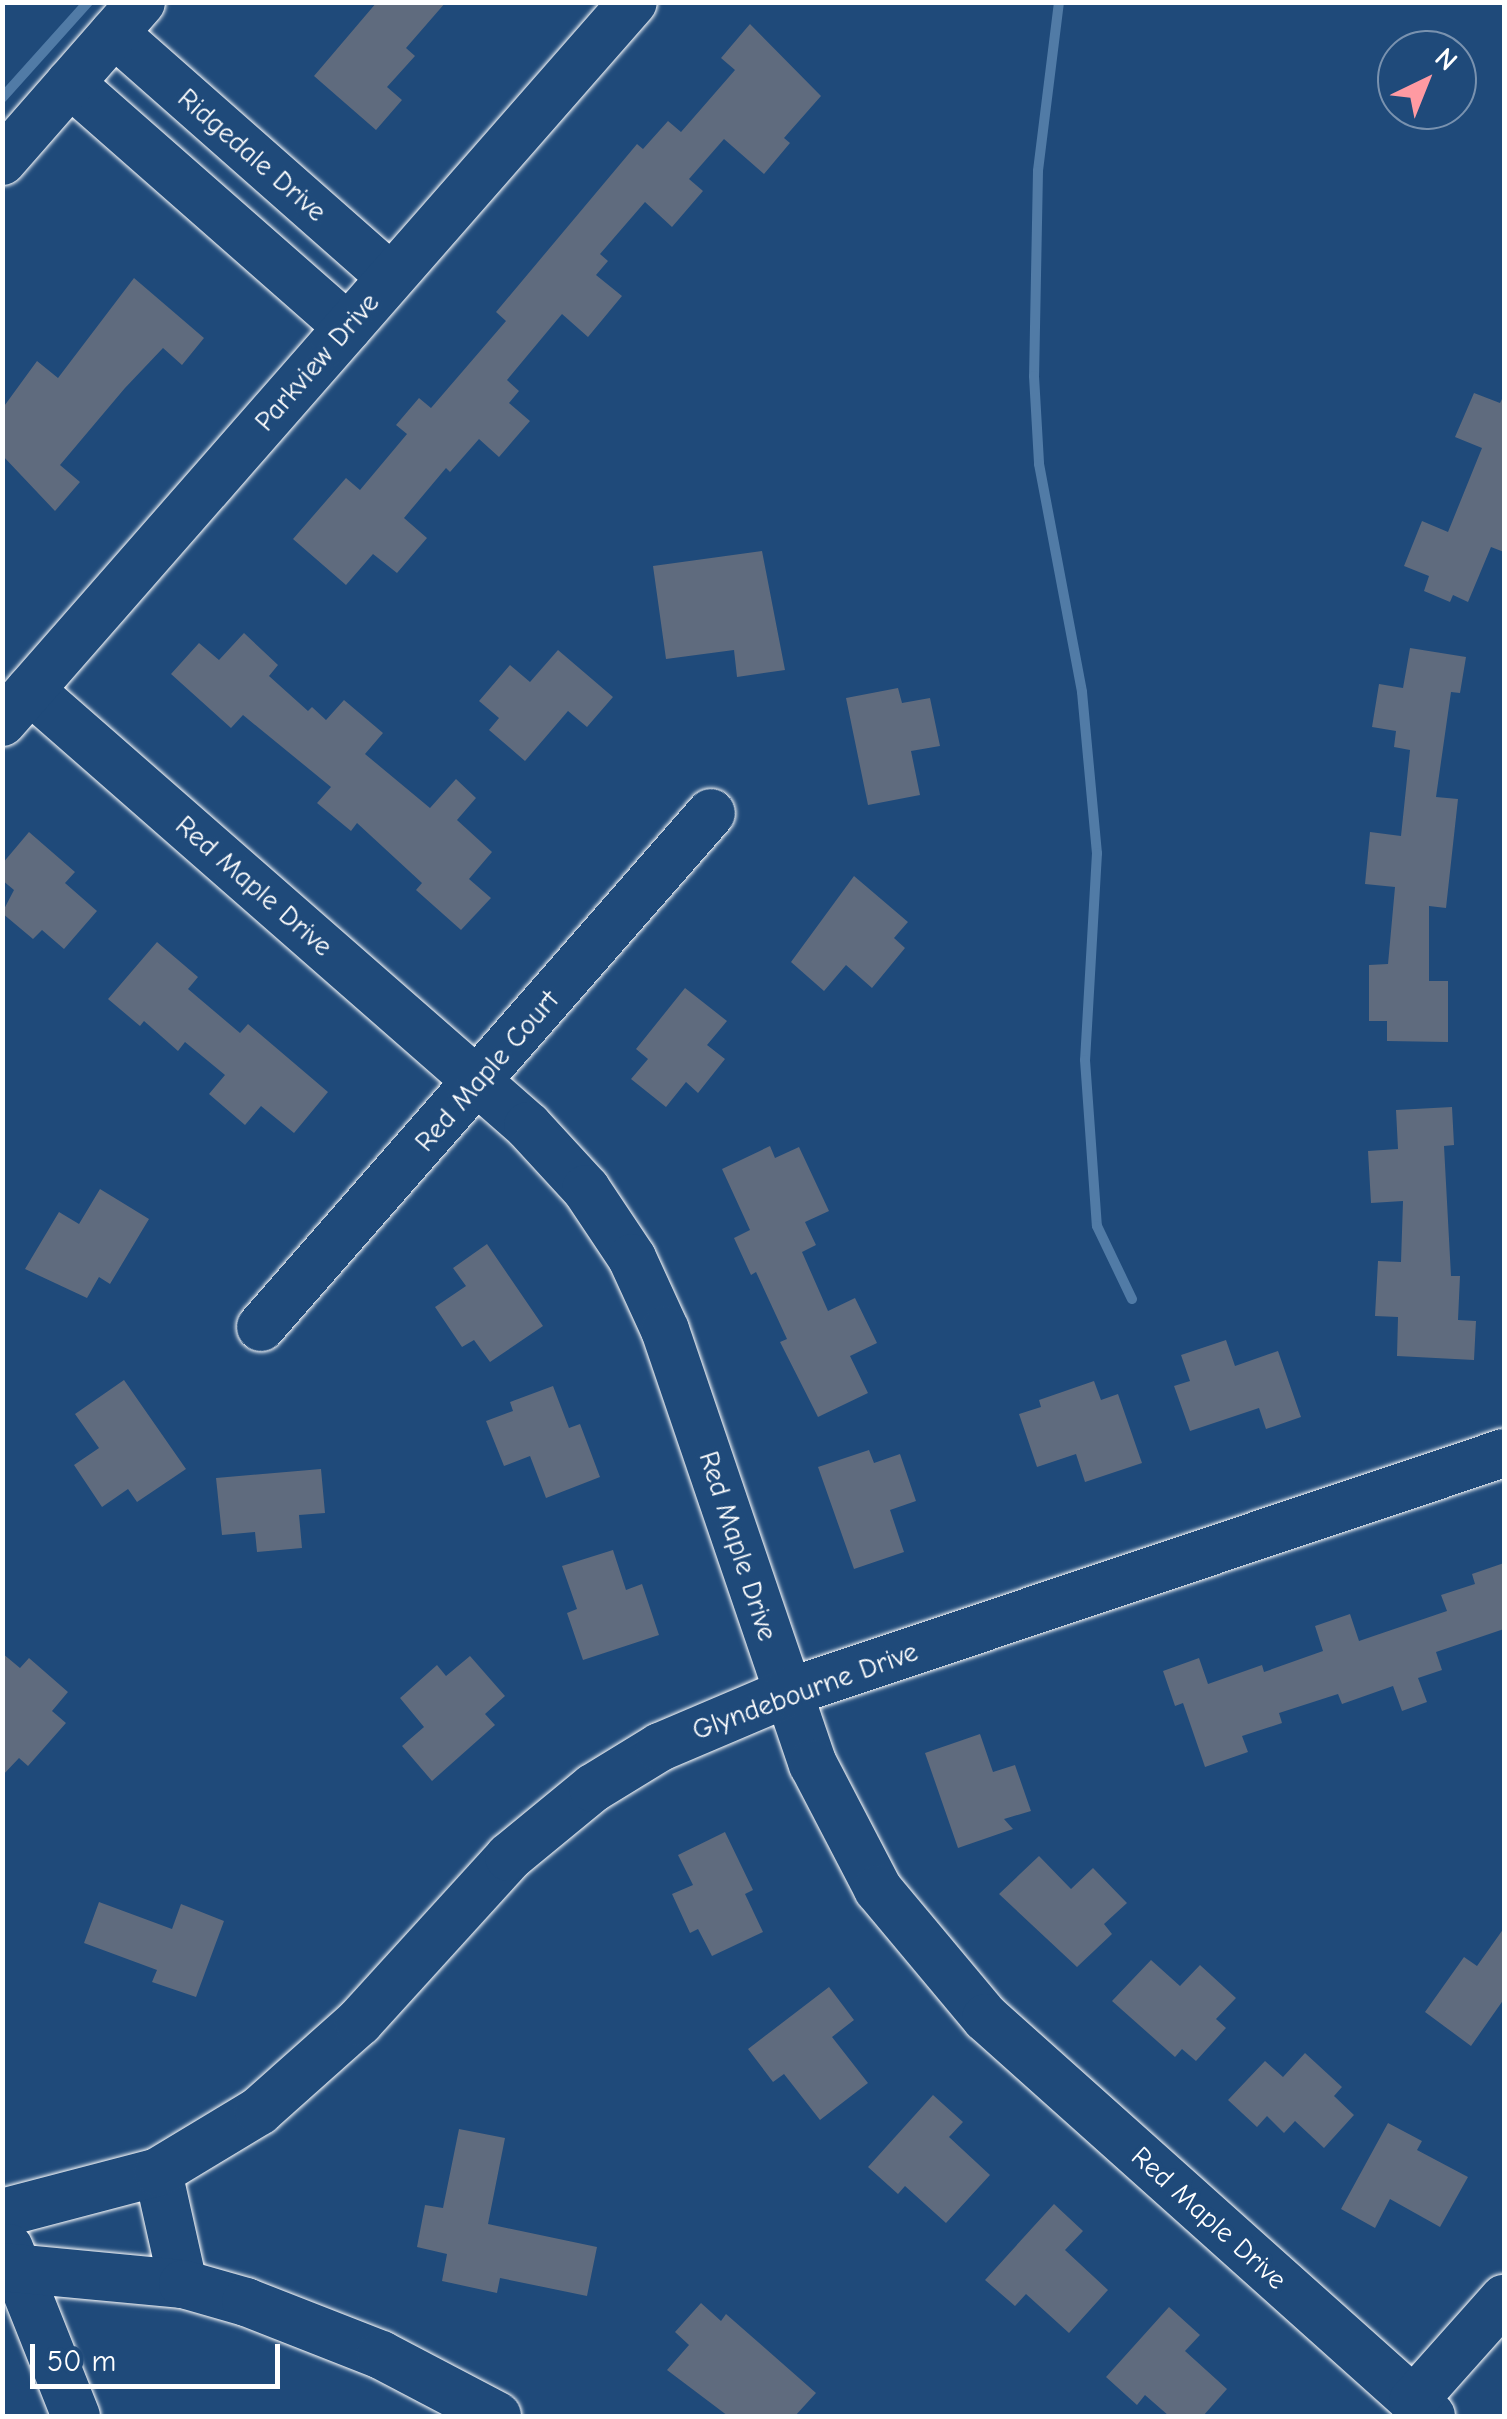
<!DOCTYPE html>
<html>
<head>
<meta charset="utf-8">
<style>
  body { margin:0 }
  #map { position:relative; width:1507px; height:2419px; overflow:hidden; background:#1f4a7a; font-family:"Comic Neue",sans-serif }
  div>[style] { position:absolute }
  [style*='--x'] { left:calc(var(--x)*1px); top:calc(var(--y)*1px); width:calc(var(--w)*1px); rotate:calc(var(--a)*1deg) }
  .stream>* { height:10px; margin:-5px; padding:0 5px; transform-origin:5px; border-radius:5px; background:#517ba6 }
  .building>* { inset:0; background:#5f6b7e }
  .roads { filter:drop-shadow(0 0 2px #fff) drop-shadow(0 0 2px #fff) }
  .minor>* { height:48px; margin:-24px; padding:0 24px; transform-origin:24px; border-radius:24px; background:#1f4a7a }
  span { translate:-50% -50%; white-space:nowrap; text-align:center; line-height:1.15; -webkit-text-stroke:9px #1f4a7a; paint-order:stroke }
  .street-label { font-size:28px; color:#fff }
  .frame { position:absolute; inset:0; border:5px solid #fff; pointer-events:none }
  .north { position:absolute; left:1377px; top:30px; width:100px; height:100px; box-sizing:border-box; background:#1f4a7a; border:2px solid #7992af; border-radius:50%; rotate:43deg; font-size:28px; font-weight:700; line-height:40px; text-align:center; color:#fff }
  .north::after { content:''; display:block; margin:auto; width:35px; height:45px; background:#ff9aa2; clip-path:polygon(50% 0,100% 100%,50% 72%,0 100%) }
  .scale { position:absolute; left:30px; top:2344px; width:250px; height:45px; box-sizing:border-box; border:5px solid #fff; border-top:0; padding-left:12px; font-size:30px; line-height:35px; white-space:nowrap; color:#fff; -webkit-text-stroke:8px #1f4a7a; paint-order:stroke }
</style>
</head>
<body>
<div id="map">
  <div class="stream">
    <i style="--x:1059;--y:2;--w:170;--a:97.1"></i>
    <i style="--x:1038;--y:171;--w:205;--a:91.1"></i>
    <i style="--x:1034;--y:376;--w:88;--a:86.7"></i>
    <i style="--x:1039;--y:464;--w:232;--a:79.3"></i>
    <i style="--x:1082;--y:692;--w:162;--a:84.7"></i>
    <i style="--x:1097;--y:853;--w:207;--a:93.3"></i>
    <i style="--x:1085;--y:1060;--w:166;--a:85.9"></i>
    <i style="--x:1097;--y:1226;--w:81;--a:64.4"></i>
    <i style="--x:2;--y:98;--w:129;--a:-48.1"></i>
  </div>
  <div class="building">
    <i style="clip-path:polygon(377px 2px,446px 2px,406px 48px,415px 56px,387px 87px,402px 100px,376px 130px,314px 76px)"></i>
    <i style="clip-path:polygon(750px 24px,821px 96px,784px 138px,790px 143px,764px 174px,724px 139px,689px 179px,703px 191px,672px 227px,645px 202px,600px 254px,608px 261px,596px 275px,622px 296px,588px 337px,562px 314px,507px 380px,519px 391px,509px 403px,530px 421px,499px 457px,479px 439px,450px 472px,446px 468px,404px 518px,427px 538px,397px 573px,373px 554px,346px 585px,293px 539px,346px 478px,360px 490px,407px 434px,396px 425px,419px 398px,431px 408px,506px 321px,496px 312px,637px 144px,643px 149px,668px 121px,681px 132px,735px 70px,721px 58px)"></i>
    <i style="clip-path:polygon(134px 278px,204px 338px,182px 365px,163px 348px,125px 388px,60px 465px,80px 482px,55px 511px,2px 455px,2px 409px,37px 361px,58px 378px)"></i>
    <i style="clip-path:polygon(1474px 393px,1500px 403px,1504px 395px,1504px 552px,1491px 547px,1468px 602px,1453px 595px,1450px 602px,1424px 591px,1429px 576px,1404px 566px,1422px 521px,1448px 532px,1482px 448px,1455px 437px)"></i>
    <i style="clip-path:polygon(762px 551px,785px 670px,737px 677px,734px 650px,666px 659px,653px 566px)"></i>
    <i style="clip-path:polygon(244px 633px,278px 665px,269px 676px,308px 711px,312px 707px,326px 720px,344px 700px,383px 733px,365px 754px,430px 808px,456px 779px,476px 798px,457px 820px,492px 852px,469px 879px,491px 898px,461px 930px,416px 890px,422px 883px,357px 823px,351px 831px,317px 803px,331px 787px,243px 715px,231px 728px,171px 674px,199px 643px,219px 660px)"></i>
    <i style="clip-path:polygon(1410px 648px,1466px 657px,1460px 693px,1451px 692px,1436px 797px,1458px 799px,1446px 908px,1429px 906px,1429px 981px,1448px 981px,1448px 1042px,1387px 1041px,1387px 1021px,1369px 1021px,1369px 965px,1388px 964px,1395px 887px,1365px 884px,1370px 832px,1401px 836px,1410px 750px,1394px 747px,1396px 731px,1372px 727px,1379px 684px,1403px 688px)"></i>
    <i style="clip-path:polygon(558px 650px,613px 697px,587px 727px,568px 711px,525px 761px,489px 730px,499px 718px,479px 701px,510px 665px,530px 682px)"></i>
    <i style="clip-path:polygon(898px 688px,902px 703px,930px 698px,940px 746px,911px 751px,920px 795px,868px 805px,846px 698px)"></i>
    <i style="clip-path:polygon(29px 832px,75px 872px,65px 883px,97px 911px,64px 949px,42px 930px,33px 939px,2px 913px,14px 890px,2px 880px,2px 864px)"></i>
    <i style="clip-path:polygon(854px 876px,908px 922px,894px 938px,905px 948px,872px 988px,846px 965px,824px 991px,791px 962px)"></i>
    <i style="clip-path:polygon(157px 942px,198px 977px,188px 989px,240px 1033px,248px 1024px,328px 1092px,294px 1133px,261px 1106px,245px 1125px,209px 1094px,225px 1075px,185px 1042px,178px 1051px,144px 1021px,140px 1026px,108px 999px)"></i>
    <i style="clip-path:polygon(685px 988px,727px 1021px,707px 1045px,725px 1059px,698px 1093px,686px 1082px,666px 1107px,631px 1079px,648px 1059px,636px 1049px)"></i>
    <i style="clip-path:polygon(1452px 1107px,1454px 1145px,1444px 1146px,1451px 1276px,1460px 1276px,1458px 1320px,1476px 1321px,1474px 1360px,1397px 1356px,1398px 1317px,1375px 1316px,1378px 1261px,1401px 1262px,1403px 1201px,1371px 1203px,1368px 1151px,1398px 1149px,1396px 1110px)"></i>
    <i style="clip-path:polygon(770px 1146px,775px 1158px,799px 1147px,829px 1211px,805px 1222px,816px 1245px,802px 1252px,828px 1311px,855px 1298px,877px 1343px,850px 1356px,868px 1393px,818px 1417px,780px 1342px,787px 1339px,756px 1272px,751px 1275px,734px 1238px,750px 1230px,722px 1169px)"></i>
    <i style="clip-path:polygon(100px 1189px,149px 1219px,110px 1284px,99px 1277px,87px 1298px,25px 1269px,59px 1212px,79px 1224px)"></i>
    <i style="clip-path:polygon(487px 1244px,543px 1326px,490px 1362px,474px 1340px,462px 1347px,435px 1307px,466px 1286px,453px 1268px)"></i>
    <i style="clip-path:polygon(1226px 1340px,1235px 1366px,1278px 1351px,1301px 1417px,1266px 1429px,1259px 1408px,1190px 1431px,1174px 1386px,1190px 1381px,1181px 1355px)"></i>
    <i style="clip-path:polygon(124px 1380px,186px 1469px,137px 1502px,128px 1489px,102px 1507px,74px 1465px,99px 1448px,75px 1414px)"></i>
    <i style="clip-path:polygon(1094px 1381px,1101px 1400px,1118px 1394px,1142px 1463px,1085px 1482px,1076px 1454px,1037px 1467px,1019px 1414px,1041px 1407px,1039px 1400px)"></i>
    <i style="clip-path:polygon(553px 1386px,569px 1428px,580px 1424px,600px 1477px,546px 1498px,530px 1456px,504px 1466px,486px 1421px,513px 1411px,510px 1402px)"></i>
    <i style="clip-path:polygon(869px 1450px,874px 1463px,900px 1454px,916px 1501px,890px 1510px,904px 1552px,854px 1569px,818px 1467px)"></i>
    <i style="clip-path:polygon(321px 1469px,325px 1513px,299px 1515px,302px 1548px,257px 1552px,255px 1532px,222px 1535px,216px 1478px)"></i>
    <i style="clip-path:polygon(613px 1550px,626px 1590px,642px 1584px,659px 1635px,583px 1660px,567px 1613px,577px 1609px,562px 1566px)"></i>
    <i style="clip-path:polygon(1504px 1563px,1504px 1629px,1436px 1652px,1442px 1670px,1418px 1678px,1427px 1702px,1402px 1711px,1393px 1686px,1342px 1704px,1338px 1694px,1279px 1713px,1282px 1723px,1242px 1736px,1248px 1752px,1205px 1767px,1183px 1703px,1175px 1706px,1163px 1671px,1199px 1658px,1208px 1684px,1262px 1665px,1264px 1672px,1323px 1651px,1315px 1626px,1350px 1614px,1359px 1641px,1447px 1611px,1441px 1595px,1475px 1584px,1472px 1574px)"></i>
    <i style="clip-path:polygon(2px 1653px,20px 1668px,29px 1658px,68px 1692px,52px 1711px,66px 1723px,28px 1766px,19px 1758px,2px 1776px)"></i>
    <i style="clip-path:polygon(470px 1656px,505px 1696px,485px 1714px,495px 1725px,432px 1781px,402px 1746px,424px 1727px,400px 1698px,437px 1665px,446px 1676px)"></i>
    <i style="clip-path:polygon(980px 1734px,993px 1772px,1015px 1765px,1031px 1811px,1004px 1819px,1013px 1829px,958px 1848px,925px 1753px)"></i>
    <i style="clip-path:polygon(725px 1832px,753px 1890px,745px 1894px,763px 1932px,712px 1956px,698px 1929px,690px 1933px,672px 1894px,693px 1885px,678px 1855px)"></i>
    <i style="clip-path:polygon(1039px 1856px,1071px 1889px,1093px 1868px,1127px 1903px,1104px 1924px,1112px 1934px,1077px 1967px,999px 1894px)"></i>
    <i style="clip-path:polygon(99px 1902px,172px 1929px,181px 1904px,224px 1921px,196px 1997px,152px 1982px,157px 1970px,84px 1943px)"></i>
    <i style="clip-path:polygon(1504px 1928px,1504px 1999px,1471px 2046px,1425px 2012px,1464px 1957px,1477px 1966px)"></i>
    <i style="clip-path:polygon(1151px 1960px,1180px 1986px,1200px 1965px,1236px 1998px,1216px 2019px,1226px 2028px,1196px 2061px,1182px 2049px,1175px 2057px,1112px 2001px)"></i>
    <i style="clip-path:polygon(829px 1987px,854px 2020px,832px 2037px,868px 2083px,820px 2120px,784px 2074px,773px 2082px,748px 2049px)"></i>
    <i style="clip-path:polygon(1305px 2053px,1342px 2087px,1334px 2096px,1354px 2115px,1324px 2148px,1295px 2121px,1284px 2133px,1267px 2116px,1257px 2127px,1228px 2100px,1265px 2061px,1283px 2077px)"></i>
    <i style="clip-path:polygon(933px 2095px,963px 2122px,949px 2137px,990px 2175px,946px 2223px,905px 2186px,898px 2194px,868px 2167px)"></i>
    <i style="clip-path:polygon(1388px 2123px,1422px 2141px,1417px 2150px,1468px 2177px,1440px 2227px,1390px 2199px,1375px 2228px,1341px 2209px)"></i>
    <i style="clip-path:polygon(459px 2129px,505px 2138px,488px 2224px,597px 2247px,587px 2296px,500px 2278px,497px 2293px,442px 2281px,447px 2254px,417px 2247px,425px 2205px,443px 2208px)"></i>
    <i style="clip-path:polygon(1054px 2204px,1083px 2231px,1065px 2250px,1108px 2290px,1069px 2333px,1026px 2294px,1015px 2306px,985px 2280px)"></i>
    <i style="clip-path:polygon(701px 2303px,721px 2321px,726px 2314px,816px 2393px,795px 2416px,728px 2416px,667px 2370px,689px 2345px,675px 2332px)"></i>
    <i style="clip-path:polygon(1169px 2307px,1200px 2335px,1185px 2351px,1227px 2389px,1203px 2416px,1169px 2416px,1145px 2395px,1137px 2405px,1106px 2377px)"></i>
  </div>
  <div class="roads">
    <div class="minor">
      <i style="--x:114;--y:33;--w:369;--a:41.4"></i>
      <i style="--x:70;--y:83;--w:370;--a:41.3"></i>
      <i style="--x:2;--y:161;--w:211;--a:-48.8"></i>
      <i style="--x:30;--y:690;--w:662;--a:41.2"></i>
      <i style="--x:528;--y:1126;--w:86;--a:47.4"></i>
      <i style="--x:586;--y:1189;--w:83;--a:56.3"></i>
      <i style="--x:632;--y:1258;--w:79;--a:65.4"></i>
      <i style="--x:665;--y:1330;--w:459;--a:71.2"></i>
      <i style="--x:813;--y:1764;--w:141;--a:62.5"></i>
      <i style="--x:878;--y:1889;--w:168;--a:50.1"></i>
      <i style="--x:986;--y:2018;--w:597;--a:41.81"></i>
      <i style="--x:2;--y:722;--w:957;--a:-48.77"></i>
      <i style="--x:261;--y:1327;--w:683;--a:-48.8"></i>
      <i style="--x:158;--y:2172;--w:115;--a:77.4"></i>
      <i style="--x:2;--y:2213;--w:161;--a:-14.7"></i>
      <i style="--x:158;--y:2172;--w:118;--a:-31.1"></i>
      <i style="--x:259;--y:2111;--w:134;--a:-41.7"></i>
      <i style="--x:359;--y:2022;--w:223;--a:-47.7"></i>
      <i style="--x:509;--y:1857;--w:109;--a:-39.4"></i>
      <i style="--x:593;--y:1788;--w:79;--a:-31.5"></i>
      <i style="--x:660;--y:1747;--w:138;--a:-23"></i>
      <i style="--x:787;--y:1693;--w:756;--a:-18.51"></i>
      <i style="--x:9;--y:2248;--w:181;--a:68.3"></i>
      <i style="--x:2;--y:2267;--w:182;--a:5.4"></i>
      <i style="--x:183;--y:2284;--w:66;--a:15.9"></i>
      <i style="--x:246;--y:2302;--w:145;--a:21.4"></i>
      <i style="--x:381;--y:2355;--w:131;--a:27.7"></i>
      <i style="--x:1413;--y:2401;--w:137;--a:-48.3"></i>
    </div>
  </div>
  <div class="street-label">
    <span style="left:252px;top:155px;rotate:41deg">Ridgedale Drive</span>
    <span style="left:317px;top:362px;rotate:-49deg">Parkview Drive</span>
    <span style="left:254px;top:886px;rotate:41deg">Red Maple Drive</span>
    <span style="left:487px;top:1071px;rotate:-49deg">Red Maple Court</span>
    <span style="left:738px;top:1546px;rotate:72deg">Red Maple Drive</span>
    <span style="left:805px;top:1691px;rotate:-20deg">Glyndebourne Drive</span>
    <span style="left:1209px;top:2218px;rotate:42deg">Red Maple Drive</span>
  </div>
  <div class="frame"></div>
  <div class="north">N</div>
  <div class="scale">50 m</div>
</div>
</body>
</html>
